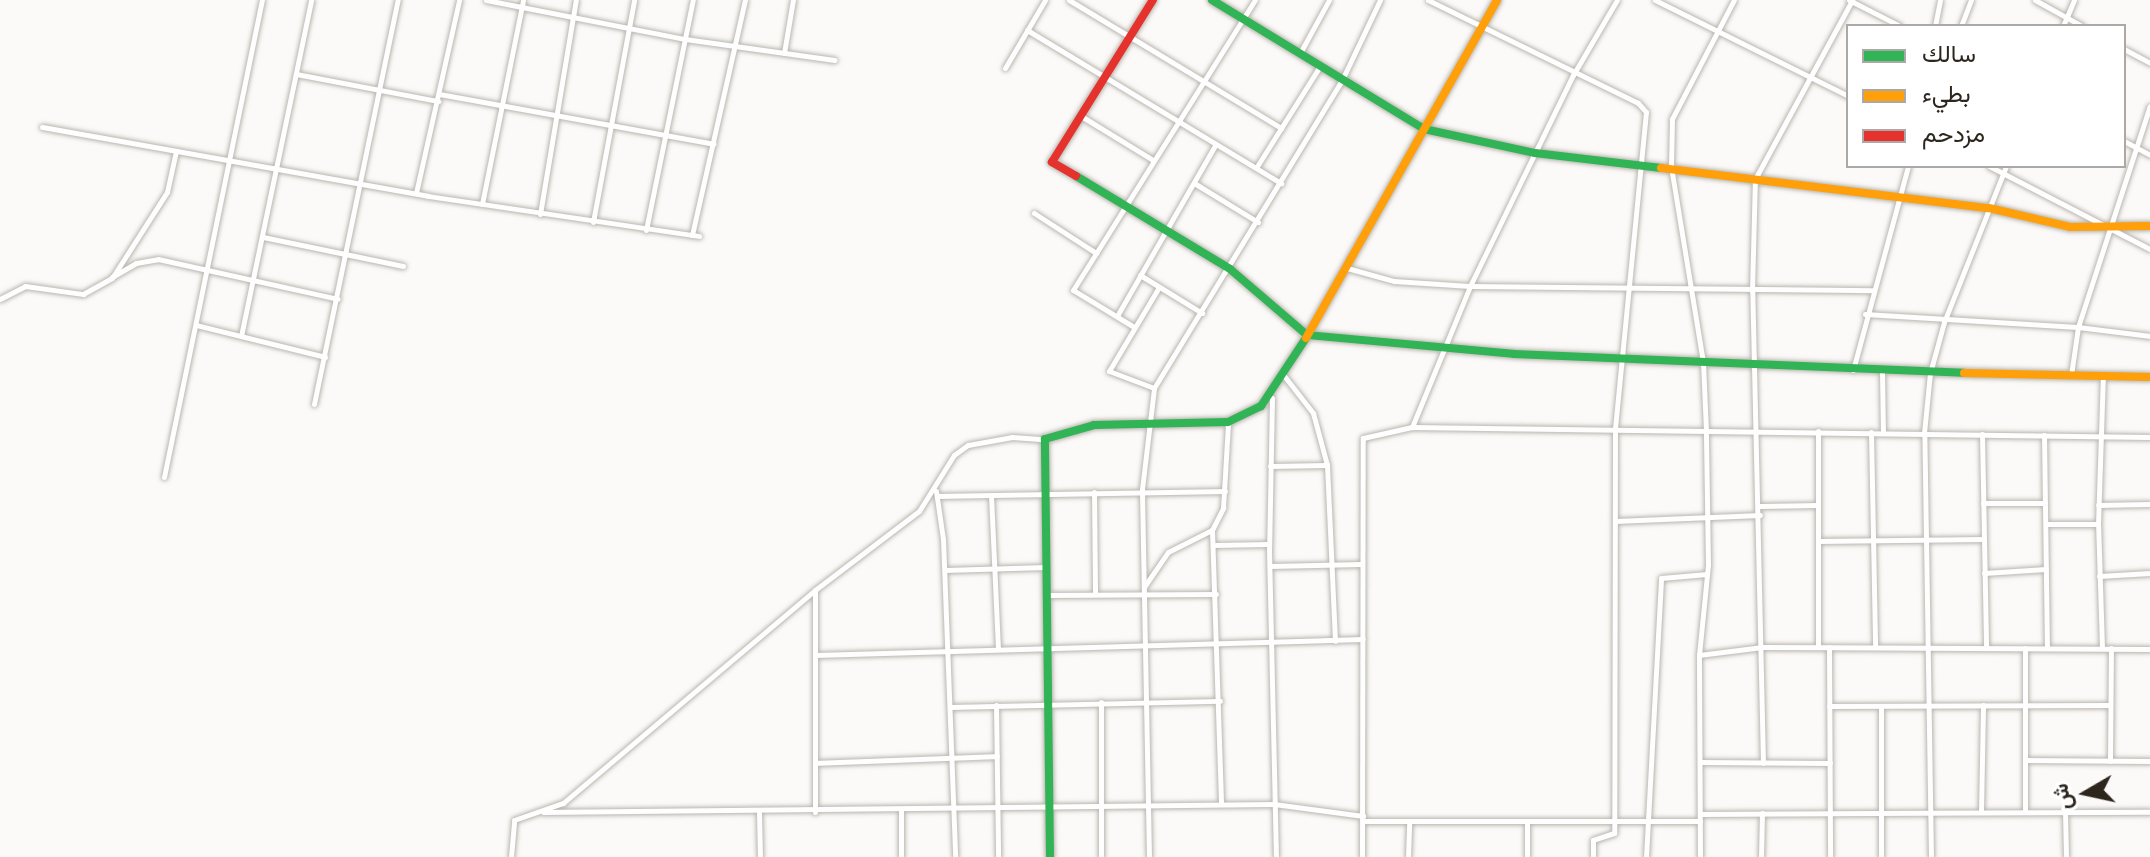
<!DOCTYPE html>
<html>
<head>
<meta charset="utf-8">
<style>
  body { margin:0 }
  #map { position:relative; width:2150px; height:857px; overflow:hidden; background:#fcfaf8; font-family:Montserrat,Vazirmatn,sans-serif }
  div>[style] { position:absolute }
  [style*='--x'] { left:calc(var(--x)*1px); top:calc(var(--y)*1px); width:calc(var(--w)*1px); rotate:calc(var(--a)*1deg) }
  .roads { filter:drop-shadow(0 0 2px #b9b6b0) drop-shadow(0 0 2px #b9b6b0) }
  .street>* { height:5px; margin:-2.5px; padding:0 2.5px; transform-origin:2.5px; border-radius:2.5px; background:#fffefe }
  .fast>* { height:8px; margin:-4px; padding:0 4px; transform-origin:4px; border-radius:4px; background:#30b455 }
  .slow>* { height:8px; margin:-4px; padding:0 4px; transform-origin:4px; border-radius:4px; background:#ff9f0a }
  .jam>* { height:8px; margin:-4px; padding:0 4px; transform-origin:4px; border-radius:4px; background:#e5322d }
  span { translate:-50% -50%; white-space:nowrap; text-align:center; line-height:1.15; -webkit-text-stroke:7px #fff; paint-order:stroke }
  .legend { position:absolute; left:1846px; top:24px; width:280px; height:144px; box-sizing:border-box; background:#fff; border:2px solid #aba8a5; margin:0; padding:10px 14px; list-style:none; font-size:24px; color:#2c261d }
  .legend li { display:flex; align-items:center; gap:16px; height:40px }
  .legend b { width:40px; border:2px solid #aba8a5 }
  .north { position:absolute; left:2046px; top:753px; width:80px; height:80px; -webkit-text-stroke:6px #fff; paint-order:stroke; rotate:261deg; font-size:22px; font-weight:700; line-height:32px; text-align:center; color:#2c261d }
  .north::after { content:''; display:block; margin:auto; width:28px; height:36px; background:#2c261d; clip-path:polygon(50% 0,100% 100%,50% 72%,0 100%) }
</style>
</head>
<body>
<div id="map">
  <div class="roads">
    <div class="street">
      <i style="--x:486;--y:0;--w:203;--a:11.1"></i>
      <i style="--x:685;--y:39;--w:151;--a:8"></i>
      <i style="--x:1069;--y:0;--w:248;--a:31.1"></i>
      <i style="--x:1428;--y:0;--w:234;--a:26.1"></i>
      <i style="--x:1638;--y:103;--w:12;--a:48"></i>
      <i style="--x:1646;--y:112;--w:320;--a:95.6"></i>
      <i style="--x:1615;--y:430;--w:403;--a:90.1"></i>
      <i style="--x:1614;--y:833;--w:22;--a:162"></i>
      <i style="--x:1593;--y:840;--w:17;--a:90"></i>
      <i style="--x:1655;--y:0;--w:216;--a:26.4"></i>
      <i style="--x:1849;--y:0;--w:57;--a:27"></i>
      <i style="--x:2035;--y:0;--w:54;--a:29"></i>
      <i style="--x:1935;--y:26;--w:26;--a:-79"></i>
      <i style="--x:1961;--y:26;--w:28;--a:-69"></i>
      <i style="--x:2063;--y:26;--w:28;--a:-67"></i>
      <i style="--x:1027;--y:30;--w:297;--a:31.1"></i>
      <i style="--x:2124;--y:49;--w:30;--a:28"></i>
      <i style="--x:784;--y:53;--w:54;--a:-80.4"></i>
      <i style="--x:1300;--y:53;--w:60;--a:-61.3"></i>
      <i style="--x:1005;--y:68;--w:79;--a:-59.5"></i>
      <i style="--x:296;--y:74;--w:145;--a:10.8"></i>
      <i style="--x:439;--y:94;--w:279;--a:10.3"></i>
      <i style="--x:1081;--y:116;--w:84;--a:31.4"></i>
      <i style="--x:42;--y:127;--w:392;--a:10.1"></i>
      <i style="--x:428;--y:196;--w:274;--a:8.4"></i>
      <i style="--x:2124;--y:141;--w:30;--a:28"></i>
      <i style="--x:1989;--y:166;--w:181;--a:27.3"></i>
      <i style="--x:1256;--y:168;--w:120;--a:-57.9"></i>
      <i style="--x:1194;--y:183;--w:75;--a:31.4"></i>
      <i style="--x:416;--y:193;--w:198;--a:-77.4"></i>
      <i style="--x:482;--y:204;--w:208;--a:-78.6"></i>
      <i style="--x:1034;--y:213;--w:74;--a:32.8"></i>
      <i style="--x:540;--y:214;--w:217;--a:-80.5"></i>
      <i style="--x:593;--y:222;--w:226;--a:-79.5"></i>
      <i style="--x:646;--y:230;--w:235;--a:-78.5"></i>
      <i style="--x:692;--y:235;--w:241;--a:-77.3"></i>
      <i style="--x:263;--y:237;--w:143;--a:11.7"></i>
      <i style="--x:1347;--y:268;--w:49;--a:15.5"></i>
      <i style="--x:1394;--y:281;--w:76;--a:3.8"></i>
      <i style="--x:1470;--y:286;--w:402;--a:0.6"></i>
      <i style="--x:1140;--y:275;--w:73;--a:31.5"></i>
      <i style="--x:112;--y:277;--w:28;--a:-30"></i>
      <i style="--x:136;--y:263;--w:22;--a:-10"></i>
      <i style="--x:158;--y:259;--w:184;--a:12.5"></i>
      <i style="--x:0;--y:299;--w:28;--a:-27"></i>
      <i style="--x:25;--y:286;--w:59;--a:7.9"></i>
      <i style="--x:83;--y:294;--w:33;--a:-29"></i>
      <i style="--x:112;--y:278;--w:102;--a:-57.4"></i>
      <i style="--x:167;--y:192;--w:42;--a:-77.6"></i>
      <i style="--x:1865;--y:314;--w:213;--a:3.5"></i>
      <i style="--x:2078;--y:327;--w:73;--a:7.1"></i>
      <i style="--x:1117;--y:316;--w:198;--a:-60.1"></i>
      <i style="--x:196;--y:325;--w:133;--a:13.9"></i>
      <i style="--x:1134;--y:327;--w:71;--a:-148.8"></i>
      <i style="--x:1073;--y:290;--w:342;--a:-57.9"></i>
      <i style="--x:241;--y:336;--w:343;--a:-78.2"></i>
      <i style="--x:1853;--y:370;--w:211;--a:-74.9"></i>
      <i style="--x:1882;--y:371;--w:61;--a:89.1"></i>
      <i style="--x:2071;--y:375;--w:49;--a:-81.7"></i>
      <i style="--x:2078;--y:327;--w:232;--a:-72"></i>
      <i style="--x:1285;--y:377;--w:46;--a:52.1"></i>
      <i style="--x:1313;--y:413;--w:54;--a:74.9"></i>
      <i style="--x:1327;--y:465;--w:176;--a:87.4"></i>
      <i style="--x:1154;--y:388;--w:48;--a:-159.3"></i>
      <i style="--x:1109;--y:371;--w:98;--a:-59.2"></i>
      <i style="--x:1272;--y:398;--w:152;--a:91.1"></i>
      <i style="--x:1269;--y:550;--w:307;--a:88.7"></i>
      <i style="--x:314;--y:404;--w:413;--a:-78.3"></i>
      <i style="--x:1412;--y:427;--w:152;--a:-67.6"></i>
      <i style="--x:1470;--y:286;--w:235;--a:-64"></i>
      <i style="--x:1573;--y:75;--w:87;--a:-59.6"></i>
      <i style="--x:1818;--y:431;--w:216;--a:90"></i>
      <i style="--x:1871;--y:432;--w:215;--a:88.9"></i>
      <i style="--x:1982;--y:434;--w:214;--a:88.9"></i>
      <i style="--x:2044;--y:435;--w:213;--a:89.2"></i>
      <i style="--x:1270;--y:466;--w:57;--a:-1"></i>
      <i style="--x:164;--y:477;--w:487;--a:-78.4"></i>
      <i style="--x:936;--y:491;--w:49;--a:81.7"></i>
      <i style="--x:943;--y:539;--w:318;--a:87.8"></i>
      <i style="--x:1094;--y:492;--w:102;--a:89.4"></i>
      <i style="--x:991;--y:495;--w:154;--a:87.4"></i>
      <i style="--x:937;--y:496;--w:288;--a:-1"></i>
      <i style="--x:1983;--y:503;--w:62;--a:0"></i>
      <i style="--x:2098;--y:505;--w:52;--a:-1.1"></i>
      <i style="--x:1760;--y:506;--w:58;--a:-1"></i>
      <i style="--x:1615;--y:521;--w:145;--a:-2.4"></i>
      <i style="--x:2046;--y:524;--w:52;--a:0"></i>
      <i style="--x:1212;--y:530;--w:274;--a:88.1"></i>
      <i style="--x:1818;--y:541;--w:166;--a:-0.7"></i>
      <i style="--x:1213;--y:545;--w:56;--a:-1"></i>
      <i style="--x:1270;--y:566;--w:91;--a:-1.3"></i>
      <i style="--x:945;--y:570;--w:101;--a:-1.7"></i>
      <i style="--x:1984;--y:573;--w:62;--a:-3.7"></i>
      <i style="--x:2099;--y:576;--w:51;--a:-3.4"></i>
      <i style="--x:1144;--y:587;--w:42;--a:-55.6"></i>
      <i style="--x:1168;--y:552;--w:49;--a:-26.6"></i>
      <i style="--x:1212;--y:530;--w:25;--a:-63"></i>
      <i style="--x:1223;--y:508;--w:85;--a:-86.6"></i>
      <i style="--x:815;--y:590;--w:222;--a:90"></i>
      <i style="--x:1047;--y:595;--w:169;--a:-0.3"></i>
      <i style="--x:1829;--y:647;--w:210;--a:89.7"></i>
      <i style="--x:2102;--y:648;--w:124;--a:-91.8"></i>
      <i style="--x:2098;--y:524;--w:148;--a:-88.1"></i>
      <i style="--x:815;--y:655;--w:548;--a:-1.67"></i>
      <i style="--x:1699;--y:655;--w:64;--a:-7.2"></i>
      <i style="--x:1762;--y:647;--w:388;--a:0.3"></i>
      <i style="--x:1101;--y:702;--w:155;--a:90"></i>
      <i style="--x:996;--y:705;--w:152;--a:89.2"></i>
      <i style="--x:1829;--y:706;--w:281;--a:-0.2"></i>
      <i style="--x:950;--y:707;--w:270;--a:-1.3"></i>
      <i style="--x:2025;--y:760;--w:125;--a:0.5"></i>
      <i style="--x:2110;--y:761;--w:113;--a:-89.5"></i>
      <i style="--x:1700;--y:762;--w:130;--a:0.4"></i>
      <i style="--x:815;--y:763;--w:182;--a:-2.2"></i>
      <i style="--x:1763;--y:763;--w:472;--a:-91.3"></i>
      <i style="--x:1752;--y:291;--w:112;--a:-88.5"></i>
      <i style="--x:1755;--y:179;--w:204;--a:-61.5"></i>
      <i style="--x:901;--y:810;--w:47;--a:90"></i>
      <i style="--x:543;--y:812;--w:731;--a:-0.63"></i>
      <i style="--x:1274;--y:804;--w:90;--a:7.7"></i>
      <i style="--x:1981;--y:812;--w:107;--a:-88.9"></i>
      <i style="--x:2025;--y:812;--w:164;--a:-90"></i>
      <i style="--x:2065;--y:812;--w:45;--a:88.7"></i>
      <i style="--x:759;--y:813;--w:44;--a:88.7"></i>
      <i style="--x:1700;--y:814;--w:450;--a:-0.3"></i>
      <i style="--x:1363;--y:821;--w:337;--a:0"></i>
      <i style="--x:511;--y:857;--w:37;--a:-85"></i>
      <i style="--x:514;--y:820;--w:52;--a:-19.1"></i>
      <i style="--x:563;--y:803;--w:330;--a:-40.2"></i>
      <i style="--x:815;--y:590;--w:131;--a:-37.2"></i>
      <i style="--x:919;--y:511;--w:66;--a:-58"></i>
      <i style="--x:954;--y:455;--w:17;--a:-36"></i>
      <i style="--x:968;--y:445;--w:45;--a:-10.3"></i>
      <i style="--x:1012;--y:437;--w:32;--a:4"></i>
      <i style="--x:1149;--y:857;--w:368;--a:-91.1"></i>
      <i style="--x:1142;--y:489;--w:102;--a:-83.2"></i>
      <i style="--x:1154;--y:388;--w:361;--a:-58.6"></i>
      <i style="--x:1342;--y:80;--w:89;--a:-64.6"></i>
      <i style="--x:1362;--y:857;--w:419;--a:-89.9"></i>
      <i style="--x:1363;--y:438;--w:50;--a:-12.7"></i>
      <i style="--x:1412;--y:427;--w:738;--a:0.78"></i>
      <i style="--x:1408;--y:857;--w:36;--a:-88"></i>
      <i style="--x:1527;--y:857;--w:36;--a:-90"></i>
      <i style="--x:1646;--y:857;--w:279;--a:-86.9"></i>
      <i style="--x:1661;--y:578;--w:46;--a:-5"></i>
      <i style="--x:1700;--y:857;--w:202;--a:-90.3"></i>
      <i style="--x:1699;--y:655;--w:90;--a:-84.3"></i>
      <i style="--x:1708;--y:565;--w:134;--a:-90.9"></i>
      <i style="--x:1706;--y:431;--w:69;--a:-92.5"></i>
      <i style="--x:1703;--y:362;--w:198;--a:-99.3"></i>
      <i style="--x:1671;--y:167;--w:48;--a:-88.8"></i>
      <i style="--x:1672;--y:119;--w:134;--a:-62.5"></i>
      <i style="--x:1761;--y:857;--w:44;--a:-88.7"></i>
      <i style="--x:1881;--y:857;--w:151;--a:-90"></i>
      <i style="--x:1931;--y:857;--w:424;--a:-90.9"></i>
      <i style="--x:1924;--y:433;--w:60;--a:-84.3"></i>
      <i style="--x:1930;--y:373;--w:53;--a:-74.6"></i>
      <i style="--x:1944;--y:322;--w:168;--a:-68.3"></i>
    </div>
    <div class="fast">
      <i style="--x:1212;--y:0;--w:248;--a:31.3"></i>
      <i style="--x:1424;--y:129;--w:114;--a:12.2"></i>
      <i style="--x:1535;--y:153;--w:127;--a:6.8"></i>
      <i style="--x:1076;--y:176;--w:180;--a:31.1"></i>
      <i style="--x:1230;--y:269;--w:101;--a:40.6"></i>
      <i style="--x:1307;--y:335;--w:208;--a:5.2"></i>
      <i style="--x:1514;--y:354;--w:450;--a:2.4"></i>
      <i style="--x:1050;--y:857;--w:418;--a:-90.7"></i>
      <i style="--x:1045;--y:439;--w:51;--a:-15.9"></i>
      <i style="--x:1094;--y:425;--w:134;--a:-1.3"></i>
      <i style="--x:1228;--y:422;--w:37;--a:-26"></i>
      <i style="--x:1261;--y:406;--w:82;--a:-56.5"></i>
    </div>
    <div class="slow">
      <i style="--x:1661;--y:168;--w:330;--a:7"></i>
      <i style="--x:1989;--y:208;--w:83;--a:13.2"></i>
      <i style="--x:2070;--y:227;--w:80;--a:-0.7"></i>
      <i style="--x:1306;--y:338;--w:388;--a:-60.5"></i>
      <i style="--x:1964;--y:373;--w:186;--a:1.2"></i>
    </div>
    <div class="jam">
      <i style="--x:1076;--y:176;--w:28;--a:-150"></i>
      <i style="--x:1052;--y:162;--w:191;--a:-58.1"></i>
    </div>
  </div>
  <ul class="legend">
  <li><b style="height:10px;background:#30b455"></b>سالك</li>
  <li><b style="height:10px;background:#ff9f0a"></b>بطيء</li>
  <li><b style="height:10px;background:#e5322d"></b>مزدحم</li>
  </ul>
  <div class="north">ش</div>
</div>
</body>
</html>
